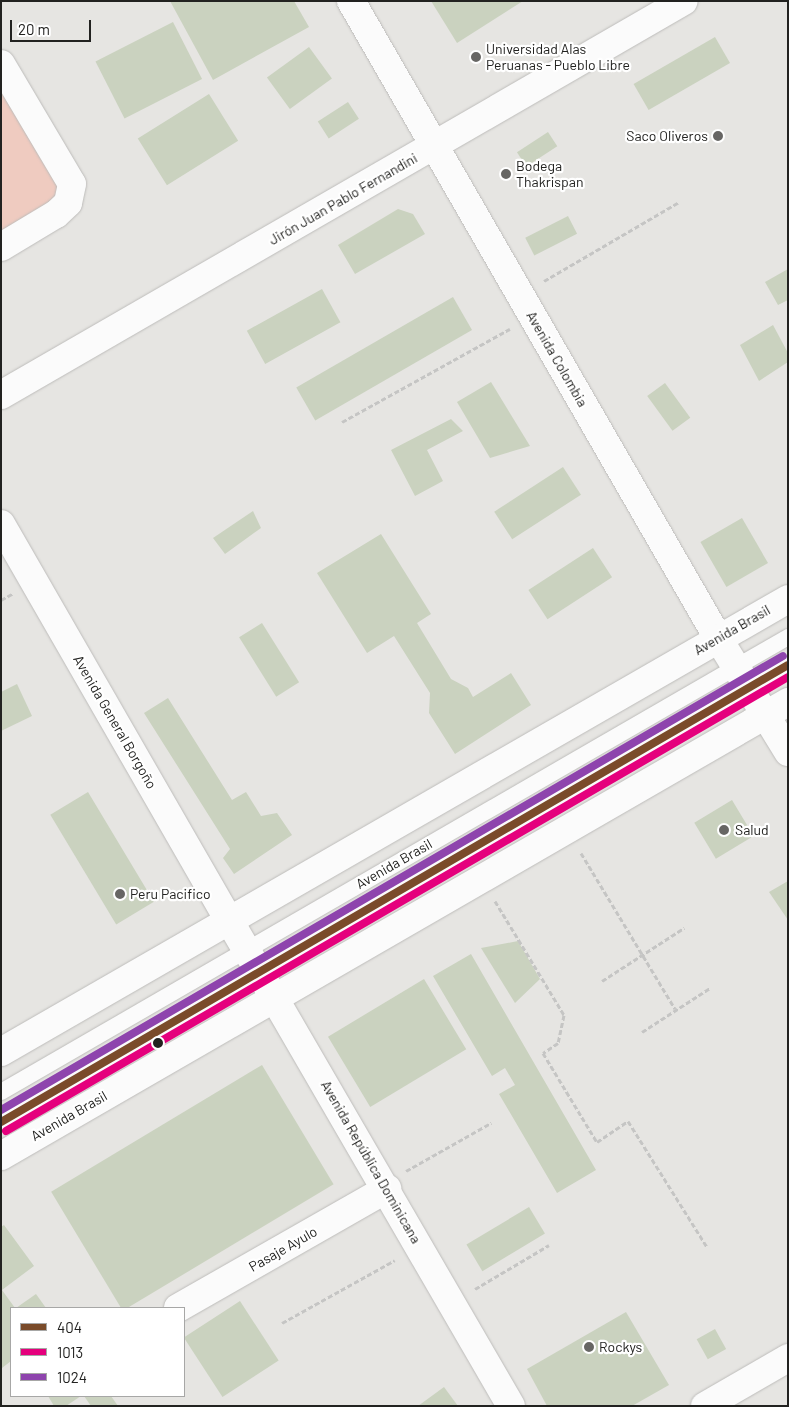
<!DOCTYPE html>
<html>
<head>
<meta charset="utf-8">
<style>
  body { margin:0 }
  #map { position:relative; width:789px; height:1407px; overflow:hidden; background:#e6e5e2; font-family:Barlow,sans-serif }
  div>[style] { position:absolute }
  [style*='--x'] { left:calc(var(--x)*1px); top:calc(var(--y)*1px); width:calc(var(--w)*1px); rotate:calc(var(--a)*1deg) }
  .green>* { inset:0; background:#efcbc0 }
  .building>* { inset:0; background:#cad2bf; transform-origin:0 0 }
  .path>* { height:3px; margin-top:-1.5px; transform-origin:0; background:repeating-linear-gradient(90deg,#c5c5c4 0 5px,transparent 0 7.5px) }
  .roads { filter:drop-shadow(0 0 1px #bdbcba) drop-shadow(0 0 1px #bdbcba) }
  .lane>* { height:16px; margin:-8px; padding:0 8px; transform-origin:8px; border-radius:8px; background:#fbfbfb }
  .street>* { height:28px; margin:-14px; padding:0 14px; transform-origin:14px; border-radius:14px; background:#fbfbfb }
  .secondary>* { height:28px; margin:-14px; padding:0 14px; transform-origin:14px; border-radius:14px; background:#fbfbfb }
  .primary>* { height:28px; margin:-14px; padding:0 14px; transform-origin:14px; border-radius:14px; background:#fbfbfb }
  .bus-1>* { height:8px; margin:-4px; padding:0 4px; transform-origin:4px; border-radius:4px; background:#7a4b2a }
  .bus-2>* { height:8px; margin:-4px; padding:0 4px; transform-origin:4px; border-radius:4px; background:#e5007d }
  .bus-3>* { height:8px; margin:-4px; padding:0 4px; transform-origin:4px; border-radius:4px; background:#8e44ad }
  .dots>* { width:14px; height:14px; translate:-50% -50%; box-sizing:border-box; border:2px solid #fff; border-radius:50% }
  span { translate:-50% -50%; white-space:nowrap; text-align:center; line-height:1.15; -webkit-text-stroke:4.5px #fff; paint-order:stroke }
  .poi-label { font-size:14px; color:#222220 }
  .left { translate:0 -50%; text-align:left }
  .right { translate:-100% -50%; text-align:right }
  .street-label { font-size:14px; color:#222220 }
  .frame { position:absolute; inset:0; border:2px solid #222220; pointer-events:none }
  .legend { position:absolute; left:10px; top:1307px; width:175px; height:90px; box-sizing:border-box; background:#fff; border:1px solid #a7a7a6; margin:0; padding:6px 9px; list-style:none; font-size:15px; color:#222220 }
  .legend li { display:flex; align-items:center; gap:10px; height:25px }
  .legend b { width:25px; border:1px solid #a7a7a6 }
  .scale { position:absolute; left:10px; top:20px; width:81px; height:22px; box-sizing:border-box; border:2px solid #222220; border-top:0; padding-left:6px; font-size:15px; line-height:18px; white-space:nowrap; color:#222220; -webkit-text-stroke:4px #fff; paint-order:stroke }
</style>
</head>
<body>
<div id="map">
  <div class="green">
    <i style="clip-path:polygon(1px 82px,60px 180px,55px 205px,1px 238px)"></i>
  </div>
  <div class="building">
    <i style="clip-path:polygon(170px 1px,294px 1px,309px 27px,213px 80px)"></i>
    <i style="clip-path:polygon(431px 1px,523px 1px,457px 43px)"></i>
    <i style="left:173px;top:22px;width:64px;height:87px;rotate:63deg"></i>
    <i style="left:715px;top:37px;width:30px;height:94px;rotate:60deg"></i>
    <i style="left:309px;top:47px;width:39px;height:52px;rotate:54deg"></i>
    <i style="left:209px;top:94px;width:55px;height:84px;rotate:58deg"></i>
    <i style="left:348px;top:102px;width:20px;height:36px;rotate:57deg"></i>
    <i style="left:548px;top:132px;width:17px;height:37px;rotate:57deg"></i>
    <i style="clip-path:polygon(398px 209px,413px 214px,425px 234px,355px 274px,338px 245px)"></i>
    <i style="left:568px;top:216px;width:20px;height:48px;rotate:63deg"></i>
    <i style="clip-path:polygon(788px 269px,788px 300px,778px 305px,765px 282px)"></i>
    <i style="left:322px;top:289px;width:38px;height:86px;rotate:61deg"></i>
    <i style="left:453px;top:297px;width:38px;height:181px;rotate:60deg"></i>
    <i style="clip-path:polygon(773px 325px,788px 353px,788px 362px,759px 381px,740px 345px)"></i>
    <i style="clip-path:polygon(491px 382px,530px 446px,490px 458px,457px 402px)"></i>
    <i style="left:665px;top:383px;width:43px;height:22px;rotate:54deg"></i>
    <i style="clip-path:polygon(451px 419px,463px 431px,427px 450px,443px 481px,415px 496px,391px 450px)"></i>
    <i style="left:563px;top:467px;width:33px;height:82px;rotate:57deg"></i>
    <i style="clip-path:polygon(253px 511px,261px 528px,225px 554px,213px 538px)"></i>
    <i style="left:742px;top:518px;width:52px;height:48px;rotate:60deg"></i>
    <i style="clip-path:polygon(381px 534px,431px 614px,417px 623px,451px 679px,468px 688px,473px 697px,511px 673px,531px 705px,455px 754px,429px 713px,430px 693px,394px 636px,367px 653px,317px 573px)"></i>
    <i style="left:593px;top:548px;width:35px;height:77px;rotate:57deg"></i>
    <i style="left:262px;top:623px;width:70px;height:27px;rotate:58deg"></i>
    <i style="clip-path:polygon(17px 684px,32px 716px,1px 731px,1px 692px)"></i>
    <i style="clip-path:polygon(168px 698px,232px 800px,246px 792px,261px 816px,277px 813px,292px 835px,234px 874px,223px 858px,230px 849px,144px 713px)"></i>
    <i style="left:88px;top:792px;width:128px;height:44px;rotate:59deg"></i>
    <i style="left:732px;top:800px;width:42px;height:44px;rotate:59deg"></i>
    <i style="clip-path:polygon(788px 881px,788px 920px,769px 892px)"></i>
    <i style="clip-path:polygon(518px 941px,540px 979px,515px 1003px,481px 948px)"></i>
    <i style="clip-path:polygon(471px 954px,596px 1170px,557px 1193px,499px 1094px,515px 1085px,505px 1068px,492px 1076px,433px 976px)"></i>
    <i style="left:424px;top:979px;width:82px;height:112px;rotate:59deg"></i>
    <i style="left:262px;top:1065px;width:139px;height:246px;rotate:59deg"></i>
    <i style="left:529px;top:1207px;width:31px;height:73px;rotate:59deg"></i>
    <i style="clip-path:polygon(4px 1225px,34px 1266px,2px 1290px,15px 1308px,11px 1308px,11px 1361px,2px 1368px,1px 1227px)"></i>
    <i style="clip-path:polygon(36px 1294px,46px 1308px,16px 1308px)"></i>
    <i style="left:240px;top:1301px;width:71px;height:67px;rotate:57deg"></i>
    <i style="clip-path:polygon(626px 1312px,669px 1385px,632px 1406px,547px 1406px,527px 1369px)"></i>
    <i style="left:715px;top:1329px;width:23px;height:21px;rotate:61deg"></i>
    <i style="clip-path:polygon(444px 1387px,458px 1406px,418px 1406px)"></i>
    <i style="clip-path:polygon(48px 1396px,81px 1396px,66px 1406px,54px 1406px)"></i>
    <i style="clip-path:polygon(84px 1396px,111px 1396px,118px 1406px,91px 1406px)"></i>
  </div>
  <div class="path">
    <i style="--x:544;--y:281;--w:156;--a:-30.3"></i>
    <i style="--x:342;--y:422;--w:192;--a:-29"></i>
    <i style="--x:1;--y:600;--w:13;--a:-29"></i>
    <i style="--x:581;--y:853;--w:182;--a:58.9"></i>
    <i style="--x:495;--y:901;--w:133;--a:58.8"></i>
    <i style="--x:564;--y:1015;--w:29;--a:102"></i>
    <i style="--x:558;--y:1043;--w:18;--a:146"></i>
    <i style="--x:543;--y:1053;--w:104;--a:58.8"></i>
    <i style="--x:597;--y:1142;--w:37;--a:-34"></i>
    <i style="--x:628;--y:1121;--w:149;--a:57.9"></i>
    <i style="--x:602;--y:981;--w:98;--a:-32.9"></i>
    <i style="--x:642;--y:1032;--w:81;--a:-32.9"></i>
    <i style="--x:406;--y:1171;--w:98;--a:-29.5"></i>
    <i style="--x:475;--y:1289;--w:86;--a:-30.7"></i>
    <i style="--x:282;--y:1323;--w:129;--a:-29.1"></i>
  </div>
  <div class="roads">
    <div class="lane">
      <i style="--x:1;--y:1092;--w:909;--a:-30.03"></i>
      <i style="--x:1;--y:1122;--w:910;--a:-30.14"></i>
    </div>
    <div class="street">
      <i style="--x:351;--y:1;--w:735;--a:60.05"></i>
      <i style="--x:1;--y:64;--w:139;--a:59.4"></i>
      <i style="--x:72;--y:184;--w:19;--a:102"></i>
      <i style="--x:68;--y:203;--w:16;--a:137"></i>
      <i style="--x:56;--y:214;--w:64;--a:149"></i>
      <i style="--x:1;--y:395;--w:788;--a:-29.98"></i>
      <i style="--x:1;--y:524;--w:457;--a:60.1"></i>
      <i style="--x:178;--y:1308;--w:241;--a:-29.7"></i>
    </div>
    <div class="secondary">
      <i style="--x:718;--y:638;--w:134;--a:58.4"></i>
      <i style="--x:229;--y:920;--w:562;--a:59.88"></i>
      <i style="--x:705;--y:1406;--w:96;--a:-30"></i>
    </div>
    <div class="primary">
      <i style="--x:1;--y:1052;--w:908;--a:-29.92"></i>
      <i style="--x:1;--y:1156;--w:909;--a:-29.98"></i>
    </div>
  </div>
  <div class="bus-1">
    <i style="--x:1;--y:1122;--w:910;--a:-30.14"></i>
  </div>
  <div class="bus-2">
    <i style="--x:6;--y:1131;--w:904;--a:-30.14"></i>
  </div>
  <div class="bus-3">
    <i style="--x:1;--y:1110;--w:904;--a:-30.14"></i>
  </div>
  <div class="dots">
    <i style="left:476px;top:57px;background:#676664"></i>
    <i style="left:718px;top:136px;background:#676664"></i>
    <i style="left:506px;top:174px;background:#676664"></i>
    <i style="left:724px;top:830px;background:#676664"></i>
    <i style="left:120px;top:894px;background:#676664"></i>
    <i style="left:158px;top:1043px;background:#222220"></i>
    <i style="left:589px;top:1347px;background:#676664"></i>
  </div>
  <div class="poi-label">
    <span class="left" style="left:486px;top:57px">Universidad Alas<br>Peruanas - Pueblo Libre</span>
    <span class="right" style="left:708px;top:136px">Saco Oliveros</span>
    <span class="left" style="left:516px;top:174px">Bodega<br>Thakrispan</span>
    <span class="left" style="left:735px;top:830px">Salud</span>
    <span class="left" style="left:130px;top:894px">Peru Pacifico</span>
    <span class="left" style="left:599px;top:1347px">Rockys</span>
  </div>
  <div class="street-label">
    <span style="left:343px;top:199px;rotate:-30deg">Jirón Juan Pablo Fernandini</span>
    <span style="left:557px;top:359px;rotate:60deg">Avenida Colombia</span>
    <span style="left:732px;top:630px;rotate:-30deg">Avenida Brasil</span>
    <span style="left:115px;top:722px;rotate:60deg">Avenida General Borgoño</span>
    <span style="left:394px;top:864px;rotate:-30deg">Avenida Brasil</span>
    <span style="left:69px;top:1116px;rotate:-30deg">Avenida Brasil</span>
    <span style="left:371px;top:1162px;rotate:60deg">Avenida República Dominicana</span>
    <span style="left:283px;top:1249px;rotate:-30deg">Pasaje Ayulo</span>
  </div>
  <div class="frame"></div>
  <ul class="legend">
  <li><b style="height:6px;background:#7a4b2a"></b>404</li>
  <li><b style="height:6px;background:#e5007d"></b>1013</li>
  <li><b style="height:6px;background:#8e44ad"></b>1024</li>
  </ul>
  <div class="scale">20 m</div>
</div>
</body>
</html>
